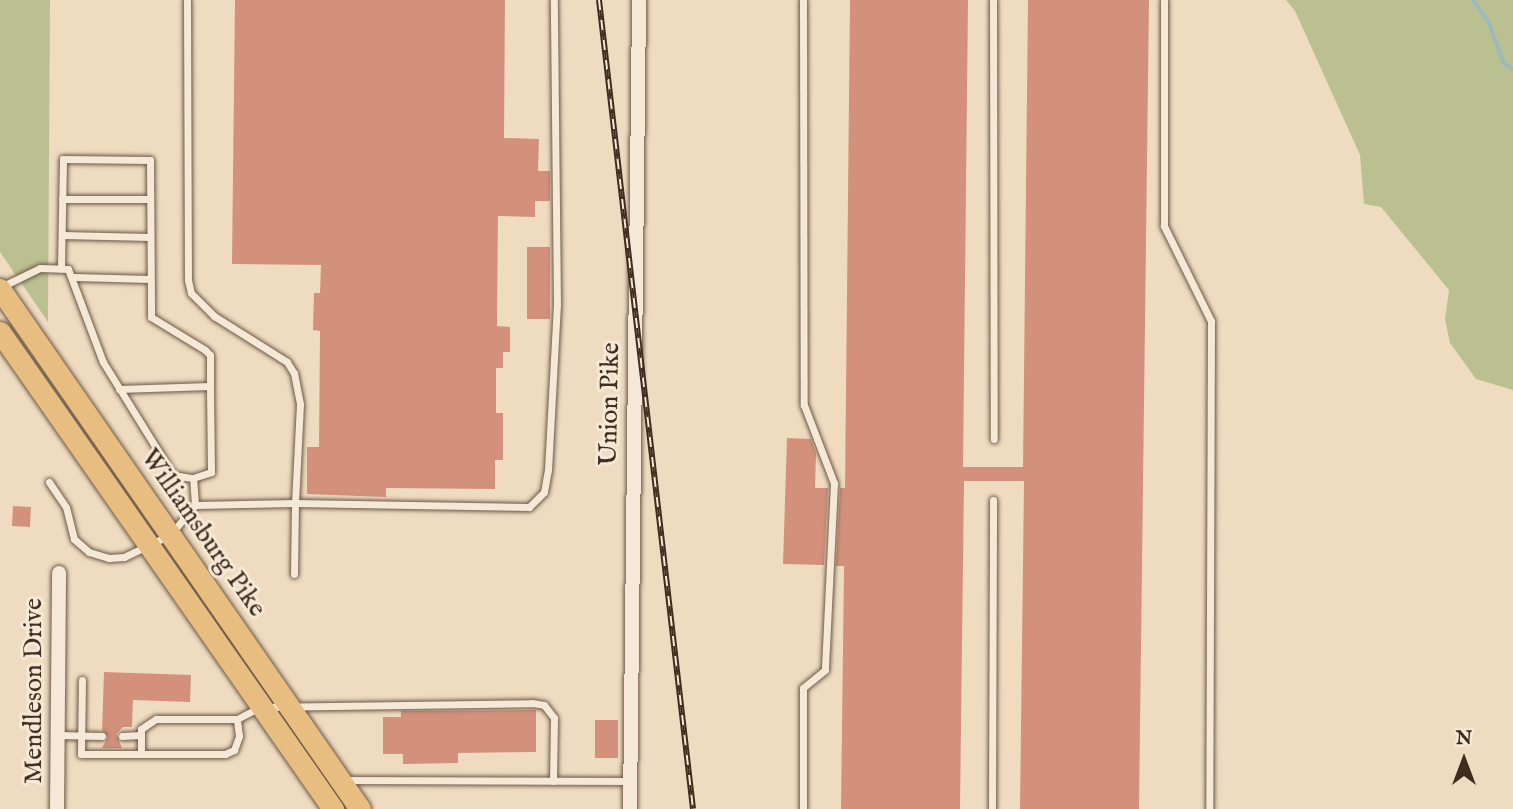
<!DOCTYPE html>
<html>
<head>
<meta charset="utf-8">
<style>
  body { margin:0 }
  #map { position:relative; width:1513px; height:809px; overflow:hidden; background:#efdcc0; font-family:"IM FELL English",serif }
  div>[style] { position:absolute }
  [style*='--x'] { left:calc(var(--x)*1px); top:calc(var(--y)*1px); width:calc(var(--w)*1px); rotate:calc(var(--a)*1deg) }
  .green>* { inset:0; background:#bbc091 }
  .stream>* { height:3.5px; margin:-1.75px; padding:0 1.75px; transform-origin:1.75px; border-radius:1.75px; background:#9cbabb }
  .building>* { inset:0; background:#d3917b; transform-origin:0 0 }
  .roads { filter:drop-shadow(0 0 2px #6b5846) drop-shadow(0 0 2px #6b5846) }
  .lane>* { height:7px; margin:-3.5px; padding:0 3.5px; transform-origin:3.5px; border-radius:3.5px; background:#f5e8d6 }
  .street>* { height:14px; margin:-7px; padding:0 7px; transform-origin:7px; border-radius:7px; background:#f5e8d6 }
  .primary>* { height:21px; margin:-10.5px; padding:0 10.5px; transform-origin:10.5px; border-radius:10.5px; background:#e8be80 }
  .rail>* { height:6px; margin-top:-3px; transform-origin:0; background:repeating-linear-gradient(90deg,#f5e8d6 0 10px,#3f2c1e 0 20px); box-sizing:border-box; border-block:2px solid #3f2c1e }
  span { translate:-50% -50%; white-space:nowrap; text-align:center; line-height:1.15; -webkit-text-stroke:6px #f5e8d6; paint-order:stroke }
  .street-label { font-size:26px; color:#3f2c1e }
  .north { position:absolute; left:1429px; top:725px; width:70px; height:70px; -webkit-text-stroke:5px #f5e8d6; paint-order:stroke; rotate:0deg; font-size:19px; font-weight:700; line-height:28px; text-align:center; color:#3f2c1e }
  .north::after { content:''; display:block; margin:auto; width:24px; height:32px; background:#3f2c1e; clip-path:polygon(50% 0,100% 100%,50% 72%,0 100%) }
</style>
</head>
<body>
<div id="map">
  <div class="green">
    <i style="clip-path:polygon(0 0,50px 0,48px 322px,0 252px)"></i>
    <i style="clip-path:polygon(1286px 0,1513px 0,1513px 390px,1476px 379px,1450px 343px,1445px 319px,1449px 290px,1381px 207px,1364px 204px,1360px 155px,1295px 11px)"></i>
  </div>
  <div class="stream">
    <i style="--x:1473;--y:0;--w:27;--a:54"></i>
    <i style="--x:1489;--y:22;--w:44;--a:69.9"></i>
    <i style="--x:1504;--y:63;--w:11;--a:34"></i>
  </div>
  <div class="building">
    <i style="clip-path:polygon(235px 0,505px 0,504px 138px,539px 139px,538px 171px,550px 171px,550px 201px,535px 201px,535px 217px,498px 216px,497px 326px,510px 327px,510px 352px,503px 352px,503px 368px,496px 368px,496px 413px,503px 413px,503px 460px,495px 460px,495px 489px,386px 488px,386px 497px,307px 494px,307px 447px,319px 447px,320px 331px,313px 330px,314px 293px,320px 293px,321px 265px,232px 264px)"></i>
    <i style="clip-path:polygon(850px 0,968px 0,963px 467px,1023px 467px,1028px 0,1149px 0,1139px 809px,1020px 809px,1024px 481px,964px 481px,960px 809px,841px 809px,844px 566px,836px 566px,840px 488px,845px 488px)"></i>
    <i style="left:527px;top:247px;width:23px;height:72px"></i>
    <i style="clip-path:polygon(787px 438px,811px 439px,816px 453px,815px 488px,828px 488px,824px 565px,783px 564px)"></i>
    <i style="left:13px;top:506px;width:18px;height:20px;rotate:3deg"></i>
    <i style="clip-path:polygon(104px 672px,191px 675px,190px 702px,133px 700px,132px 727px,123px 727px,116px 734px,122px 748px,102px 748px,108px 737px,102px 730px)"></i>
    <i style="clip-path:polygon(536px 710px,536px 752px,458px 753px,458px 763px,403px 764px,403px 754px,383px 754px,383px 717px,401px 717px,401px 711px)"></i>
    <i style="left:595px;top:720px;width:23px;height:38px"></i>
  </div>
  <div class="roads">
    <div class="lane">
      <i style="--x:187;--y:0;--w:280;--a:89.8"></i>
      <i style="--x:188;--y:280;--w:13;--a:77"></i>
      <i style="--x:191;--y:293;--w:33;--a:45"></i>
      <i style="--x:214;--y:316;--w:86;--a:32.2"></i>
      <i style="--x:287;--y:362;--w:13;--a:58"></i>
      <i style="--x:294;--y:373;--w:32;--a:79"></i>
      <i style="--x:300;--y:404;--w:99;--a:92.9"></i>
      <i style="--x:295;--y:503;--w:234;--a:1"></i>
      <i style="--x:529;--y:507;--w:21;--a:-45"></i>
      <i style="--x:544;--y:492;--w:22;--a:-80"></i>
      <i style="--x:548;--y:470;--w:166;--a:-86.9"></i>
      <i style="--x:557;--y:304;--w:304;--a:-90.6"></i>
      <i style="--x:803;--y:0;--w:405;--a:89.9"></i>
      <i style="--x:804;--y:405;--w:84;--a:69"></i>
      <i style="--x:834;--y:483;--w:187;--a:92.8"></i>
      <i style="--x:825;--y:670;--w:28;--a:141"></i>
      <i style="--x:803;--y:688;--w:121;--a:90"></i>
      <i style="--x:993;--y:0;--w:439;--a:89.9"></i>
      <i style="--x:1164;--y:0;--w:226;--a:90"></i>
      <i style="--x:1164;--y:226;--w:106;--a:63.7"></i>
      <i style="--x:1211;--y:321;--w:488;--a:90.2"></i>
      <i style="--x:62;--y:199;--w:88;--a:0"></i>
      <i style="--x:62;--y:235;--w:88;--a:1.3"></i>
      <i style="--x:61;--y:266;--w:107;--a:-88.9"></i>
      <i style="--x:63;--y:159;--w:87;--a:0.7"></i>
      <i style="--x:150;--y:160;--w:157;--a:89.6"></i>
      <i style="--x:151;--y:317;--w:63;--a:31.4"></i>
      <i style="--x:205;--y:350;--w:7;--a:45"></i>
      <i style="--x:210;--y:355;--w:31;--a:90"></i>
      <i style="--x:210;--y:386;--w:91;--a:178.1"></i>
      <i style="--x:74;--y:277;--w:76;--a:1.5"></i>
      <i style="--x:1;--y:287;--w:43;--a:-26"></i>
      <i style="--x:40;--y:268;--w:28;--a:2"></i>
      <i style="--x:68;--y:269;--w:99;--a:69.4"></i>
      <i style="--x:103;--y:362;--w:133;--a:58.2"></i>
      <i style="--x:173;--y:475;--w:20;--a:9"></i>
      <i style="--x:193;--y:478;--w:19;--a:-18"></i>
      <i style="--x:211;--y:472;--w:86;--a:-90.7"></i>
      <i style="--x:49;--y:482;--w:30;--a:56"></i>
      <i style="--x:66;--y:507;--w:33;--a:76"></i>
      <i style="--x:74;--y:539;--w:20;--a:41"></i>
      <i style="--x:89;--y:552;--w:21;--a:17"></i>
      <i style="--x:109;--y:558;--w:15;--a:-4"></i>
      <i style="--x:124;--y:557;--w:51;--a:-25.6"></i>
      <i style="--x:170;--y:535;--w:39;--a:-50"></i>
      <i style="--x:195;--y:505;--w:27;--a:-94"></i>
      <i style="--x:195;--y:505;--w:100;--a:-1.1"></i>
      <i style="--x:295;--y:503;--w:71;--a:90.8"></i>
      <i style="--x:82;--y:680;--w:74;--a:90.8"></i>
      <i style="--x:81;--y:754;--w:144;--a:0"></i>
      <i style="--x:225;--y:754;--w:10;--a:-24"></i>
      <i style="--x:234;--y:750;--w:15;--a:-70"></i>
      <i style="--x:239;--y:736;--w:17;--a:-97"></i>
      <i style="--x:58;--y:735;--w:44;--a:1.3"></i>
      <i style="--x:122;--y:736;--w:19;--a:-3"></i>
      <i style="--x:141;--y:754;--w:25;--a:-90"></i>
      <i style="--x:141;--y:729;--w:18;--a:-34"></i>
      <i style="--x:156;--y:719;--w:81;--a:0"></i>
      <i style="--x:237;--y:719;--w:27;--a:-27"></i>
      <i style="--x:261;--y:707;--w:271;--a:-0.8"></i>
      <i style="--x:532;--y:703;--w:12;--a:9"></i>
      <i style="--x:544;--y:705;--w:16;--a:52"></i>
      <i style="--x:554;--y:718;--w:63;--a:90.9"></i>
      <i style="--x:344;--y:780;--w:286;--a:0.2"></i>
      <i style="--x:992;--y:809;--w:309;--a:-89.8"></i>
    </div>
    <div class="street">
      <i style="--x:57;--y:809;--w:236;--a:-89.5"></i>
      <i style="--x:630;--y:809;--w:809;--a:-89.36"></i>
    </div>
    <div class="primary">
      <i style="--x:0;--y:289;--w:632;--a:55.3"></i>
      <i style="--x:0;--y:332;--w:582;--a:55.08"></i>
    </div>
  </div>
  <div class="rail">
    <i style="--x:599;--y:0;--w:814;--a:83.37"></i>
  </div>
  <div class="street-label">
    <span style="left:610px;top:404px;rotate:-89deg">Union Pike</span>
    <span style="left:203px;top:533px;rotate:55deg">Williamsburg Pike</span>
    <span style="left:34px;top:691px;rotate:-90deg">Mendleson Drive</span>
  </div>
  <div class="north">N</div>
</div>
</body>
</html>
